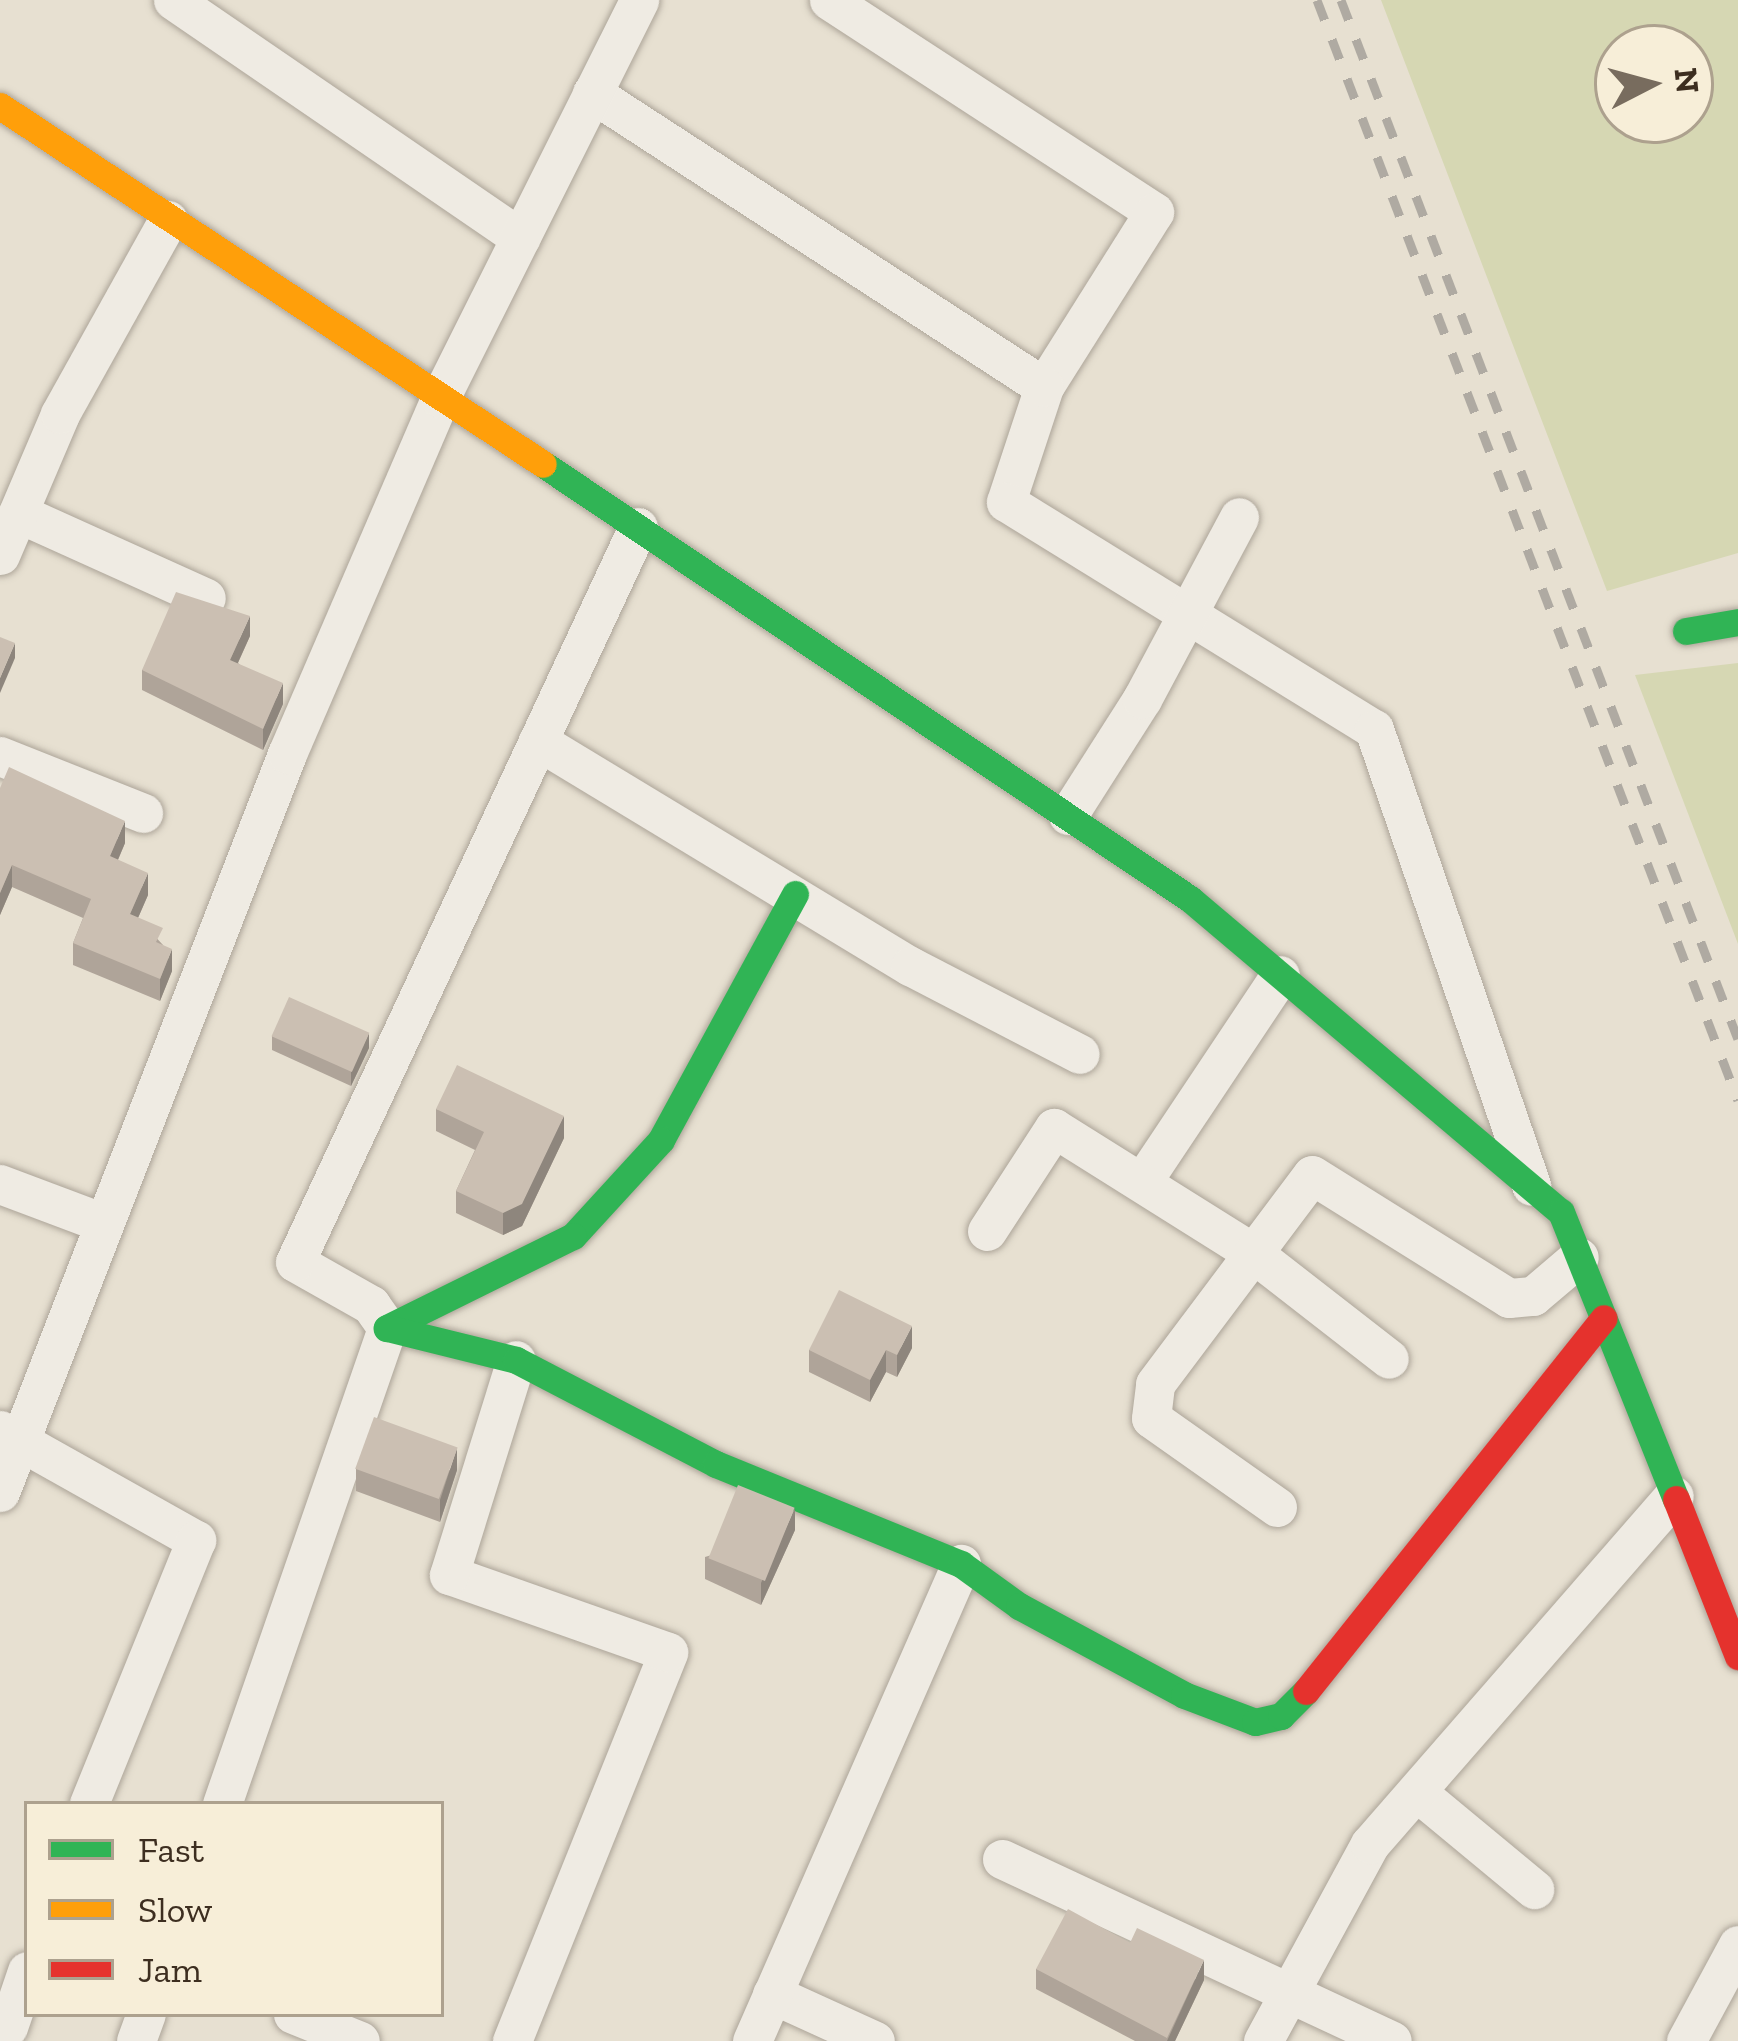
<!DOCTYPE html>
<html>
<head>
<meta charset="utf-8">
<style>
  body { margin:0 }
  #map { position:relative; width:1738px; height:2041px; overflow:hidden; background:#e7e0d1; font-family:"Zilla Slab",serif }
  div>[style] { position:absolute }
  [style*='--x'] { left:calc(var(--x)*1px); top:calc(var(--y)*1px); width:calc(var(--w)*1px); rotate:calc(var(--a)*1deg) }
  .green>* { inset:0; background:#d6d7b3 }
  .roads { filter:drop-shadow(0 0 3px #ada599) drop-shadow(0 0 3px #ada599) }
  .street>* { height:39px; margin:-19.5px; padding:0 19.5px; transform-origin:19.5px; border-radius:19.5px; background:#efebe3 }
  .fast>* { height:27px; margin:-13.5px; padding:0 13.5px; transform-origin:13.5px; border-radius:13.5px; background:#30b455 }
  .slow>* { height:27px; margin:-13.5px; padding:0 13.5px; transform-origin:13.5px; border-radius:13.5px; background:#ff9f0a }
  .jam>* { height:27px; margin:-13.5px; padding:0 13.5px; transform-origin:13.5px; border-radius:13.5px; background:#e5322d }
  .rail>* { height:9px; margin-top:-4.5px; transform-origin:0; background:repeating-linear-gradient(90deg,#afaaa2 0 21px,transparent 0 42px) }
  .wall>* { inset:0; background:#afa499 }
  .shaded-wall>* { inset:0; background:#8e867d }
  .building>* { inset:0; background:#cbbfb2; transform-origin:0 0 }
  span { translate:-50% -50%; white-space:nowrap; text-align:center; line-height:1.15; -webkit-text-stroke:9px #f7eed8; paint-order:stroke }
  .legend { position:absolute; left:24px; top:1801px; width:420px; height:216px; box-sizing:border-box; background:#f7eed8; border:3px solid #ada18e; margin:0; padding:15px 21px; list-style:none; font-size:36px; color:#3d2e20 }
  .legend li { display:flex; align-items:center; gap:24px; height:60px }
  .legend b { width:60px; border:3px solid #ada18e }
  .north { position:absolute; left:1594px; top:24px; width:120px; height:120px; box-sizing:border-box; background:#f7eed8; border:3px solid #ada18e; border-radius:50%; rotate:84deg; font-size:33px; font-weight:700; line-height:48px; text-align:center; color:#3d2e20 }
  .north::after { content:''; display:block; margin:auto; width:42px; height:54px; background:#786c5e; clip-path:polygon(50% 0,100% 100%,50% 72%,0 100%) }
</style>
</head>
<body>
<div id="map">
  <div class="green">
    <i style="clip-path:polygon(evenodd,1381px 0,1738px 0,1738px 553px,1607px 591px,1381px 0,1618px 48px,1690px 48px,1690px 120px,1618px 120px,1618px 48px)"></i>
    <i style="clip-path:polygon(1738px 663px,1738px 944px,1635px 675px)"></i>
  </div>
  <div class="roads">
    <div class="street">
      <i style="--x:173;--y:0;--w:421;--a:34.4"></i>
      <i style="--x:829;--y:0;--w:388;--a:33.1"></i>
      <i style="--x:1154;--y:212;--w:207;--a:122.2"></i>
      <i style="--x:1044;--y:387;--w:121;--a:108.3"></i>
      <i style="--x:1006;--y:502;--w:432;--a:31.7"></i>
      <i style="--x:1374;--y:729;--w:483;--a:71"></i>
      <i style="--x:592;--y:93;--w:539;--a:33.04"></i>
      <i style="--x:18;--y:513;--w:206;--a:24.3"></i>
      <i style="--x:0;--y:555;--w:153;--a:-66.9"></i>
      <i style="--x:60;--y:414;--w:222;--a:-60.9"></i>
      <i style="--x:538;--y:741;--w:435;--a:31.2"></i>
      <i style="--x:910;--y:966;--w:191;--a:27.4"></i>
      <i style="--x:0;--y:756;--w:154;--a:21.7"></i>
      <i style="--x:1068;--y:815;--w:138;--a:-57.5"></i>
      <i style="--x:1142;--y:699;--w:206;--a:-61.9"></i>
      <i style="--x:1144;--y:1179;--w:245;--a:-56.3"></i>
      <i style="--x:0;--y:1184;--w:111;--a:20.6"></i>
      <i style="--x:987;--y:1231;--w:123;--a:-57"></i>
      <i style="--x:1054;--y:1128;--w:235;--a:32.1"></i>
      <i style="--x:1253;--y:1253;--w:172;--a:37.9"></i>
      <i style="--x:0;--y:1430;--w:225;--a:29.3"></i>
      <i style="--x:196;--y:1540;--w:285;--a:112.1"></i>
      <i style="--x:0;--y:1492;--w:792;--a:-68.75"></i>
      <i style="--x:287;--y:754;--w:387;--a:-66.7"></i>
      <i style="--x:440;--y:398;--w:445;--a:-63.4"></i>
      <i style="--x:1277;--y:1507;--w:154;--a:-144.8"></i>
      <i style="--x:1151;--y:1418;--w:34;--a:-83"></i>
      <i style="--x:1155;--y:1384;--w:261;--a:-53.1"></i>
      <i style="--x:1312;--y:1175;--w:232;--a:32"></i>
      <i style="--x:1509;--y:1298;--w:24;--a:-5"></i>
      <i style="--x:1533;--y:1296;--w:60;--a:-40.3"></i>
      <i style="--x:1418;--y:1793;--w:151;--a:39.6"></i>
      <i style="--x:222;--y:1804;--w:504;--a:-70.88"></i>
      <i style="--x:387;--y:1328;--w:28;--a:-125"></i>
      <i style="--x:371;--y:1305;--w:87;--a:-150.5"></i>
      <i style="--x:295;--y:1262;--w:811;--a:-64.98"></i>
      <i style="--x:1002;--y:1859;--w:430;--a:25"></i>
      <i style="--x:772;--y:1994;--w:113;--a:24.5"></i>
      <i style="--x:293;--y:2014;--w:72;--a:21.9"></i>
      <i style="--x:8;--y:2027;--w:59;--a:-71.3"></i>
      <i style="--x:136;--y:2041;--w:29;--a:-70"></i>
      <i style="--x:512;--y:2041;--w:419;--a:-68.1"></i>
      <i style="--x:668;--y:1652;--w:232;--a:-160.6"></i>
      <i style="--x:449;--y:1575;--w:225;--a:-72.7"></i>
      <i style="--x:752;--y:2041;--w:521;--a:-66.34"></i>
      <i style="--x:1263;--y:2041;--w:224;--a:-61.5"></i>
      <i style="--x:1370;--y:1844;--w:462;--a:-48.9"></i>
      <i style="--x:1686;--y:2041;--w:109;--a:-61.6"></i>
    </div>
    <div class="fast">
      <i style="--x:543;--y:464;--w:780;--a:33.91"></i>
      <i style="--x:1190;--y:899;--w:485;--a:40.2"></i>
      <i style="--x:1561;--y:1212;--w:309;--a:68.2"></i>
      <i style="--x:1686;--y:631;--w:53;--a:-9.8"></i>
      <i style="--x:795;--y:894;--w:280;--a:118.6"></i>
      <i style="--x:661;--y:1140;--w:130;--a:132.5"></i>
      <i style="--x:573;--y:1236;--w:208;--a:153.7"></i>
      <i style="--x:387;--y:1328;--w:133;--a:13.9"></i>
      <i style="--x:516;--y:1360;--w:225;--a:27.5"></i>
      <i style="--x:716;--y:1464;--w:265;--a:22.2"></i>
      <i style="--x:961;--y:1564;--w:72;--a:35.9"></i>
      <i style="--x:1019;--y:1606;--w:187;--a:28.3"></i>
      <i style="--x:1184;--y:1695;--w:76;--a:20.8"></i>
      <i style="--x:1255;--y:1722;--w:27;--a:-13"></i>
      <i style="--x:1281;--y:1716;--w:35;--a:-45"></i>
    </div>
    <div class="slow">
      <i style="--x:0;--y:106;--w:650;--a:33.4"></i>
    </div>
    <div class="jam">
      <i style="--x:1676;--y:1499;--w:169;--a:68.5"></i>
      <i style="--x:1306;--y:1691;--w:477;--a:-51.4"></i>
    </div>
  </div>
  <div class="rail">
    <i style="--x:1317;--y:0;--w:1178;--a:69.06"></i>
    <i style="--x:1341;--y:0;--w:1112;--a:69.09"></i>
  </div>
  <div class="wall">
    <i style="clip-path:polygon(250px 636px,238px 663px,283px 704px,263px 750px,142px 690px,142px 670px)"></i>
    <i style="clip-path:polygon(0 788px,125px 843px,118px 860px,148px 895px,138px 918px,163px 945px,172px 971px,160px 1001px,73px 965px,73px 943px,83px 918px,12px 887px,0 915px)"></i>
    <i style="clip-path:polygon(272px 1036px,369px 1048px,351px 1086px,272px 1050px)"></i>
    <i style="clip-path:polygon(436px 1109px,564px 1138px,522px 1226px,503px 1235px,456px 1213px,456px 1191px,475px 1150px,436px 1131px)"></i>
    <i style="clip-path:polygon(912px 1348px,897px 1377px,886px 1372px,870px 1402px,809px 1372px,809px 1350px)"></i>
    <i style="clip-path:polygon(356px 1469px,457px 1470px,440px 1522px,356px 1491px)"></i>
    <i style="clip-path:polygon(795px 1530px,761px 1605px,705px 1579px,705px 1557px)"></i>
    <i style="clip-path:polygon(1036px 1969px,1204px 1980px,1175px 2041px,1135px 2041px,1036px 1989px)"></i>
  </div>
  <div class="shaded-wall">
    <i style="clip-path:polygon(250px 616px,250px 636px,230px 680px,230px 660px)"></i>
    <i style="clip-path:polygon(15px 643px,15px 658px,0 693px,0 678px)"></i>
    <i style="clip-path:polygon(283px 683px,283px 704px,263px 750px,263px 729px)"></i>
    <i style="clip-path:polygon(125px 821px,125px 843px,110px 878px,110px 856px)"></i>
    <i style="clip-path:polygon(12px 865px,12px 887px,0 915px,0 893px)"></i>
    <i style="clip-path:polygon(148px 873px,148px 895px,130px 936px,130px 914px)"></i>
    <i style="clip-path:polygon(172px 949px,172px 971px,160px 1001px,160px 979px)"></i>
    <i style="clip-path:polygon(369px 1033px,369px 1048px,351px 1086px,351px 1071px)"></i>
    <i style="clip-path:polygon(564px 1116px,564px 1138px,522px 1226px,503px 1235px,503px 1213px)"></i>
    <i style="clip-path:polygon(912px 1326px,912px 1348px,897px 1377px,897px 1355px)"></i>
    <i style="clip-path:polygon(886px 1350px,886px 1372px,870px 1402px,870px 1380px)"></i>
    <i style="clip-path:polygon(457px 1448px,457px 1470px,440px 1522px,440px 1500px)"></i>
    <i style="clip-path:polygon(795px 1508px,795px 1530px,761px 1605px,761px 1583px)"></i>
    <i style="clip-path:polygon(1204px 1960px,1204px 1980px,1175px 2041px,1167px 2041px)"></i>
  </div>
  <div class="building">
    <i style="clip-path:polygon(176px 592px,250px 616px,230px 660px,283px 683px,263px 729px,142px 670px)"></i>
    <i style="clip-path:polygon(0 637px,15px 643px,0 678px)"></i>
    <i style="clip-path:polygon(9px 767px,125px 821px,110px 856px,148px 873px,130px 914px,163px 928px,156px 942px,172px 949px,160px 979px,73px 943px,91px 899px,12px 865px,0 893px,0 788px)"></i>
    <i style="left:289px;top:997px;width:88px;height:43px;rotate:24deg"></i>
    <i style="clip-path:polygon(457px 1065px,564px 1116px,522px 1204px,503px 1213px,456px 1191px,484px 1132px,436px 1109px)"></i>
    <i style="clip-path:polygon(839px 1290px,912px 1326px,897px 1355px,886px 1350px,870px 1380px,809px 1350px)"></i>
    <i style="left:374px;top:1417px;width:89px;height:55px;rotate:20deg"></i>
    <i style="left:738px;top:1485px;width:61px;height:79px;rotate:22deg"></i>
    <i style="clip-path:polygon(1068px 1909px,1130px 1943px,1137px 1928px,1204px 1960px,1167px 2038px,1036px 1969px)"></i>
  </div>
  <ul class="legend">
  <li><b style="height:15px;background:#30b455"></b>Fast</li>
  <li><b style="height:15px;background:#ff9f0a"></b>Slow</li>
  <li><b style="height:15px;background:#e5322d"></b>Jam</li>
  </ul>
  <div class="north">N</div>
</div>
</body>
</html>
